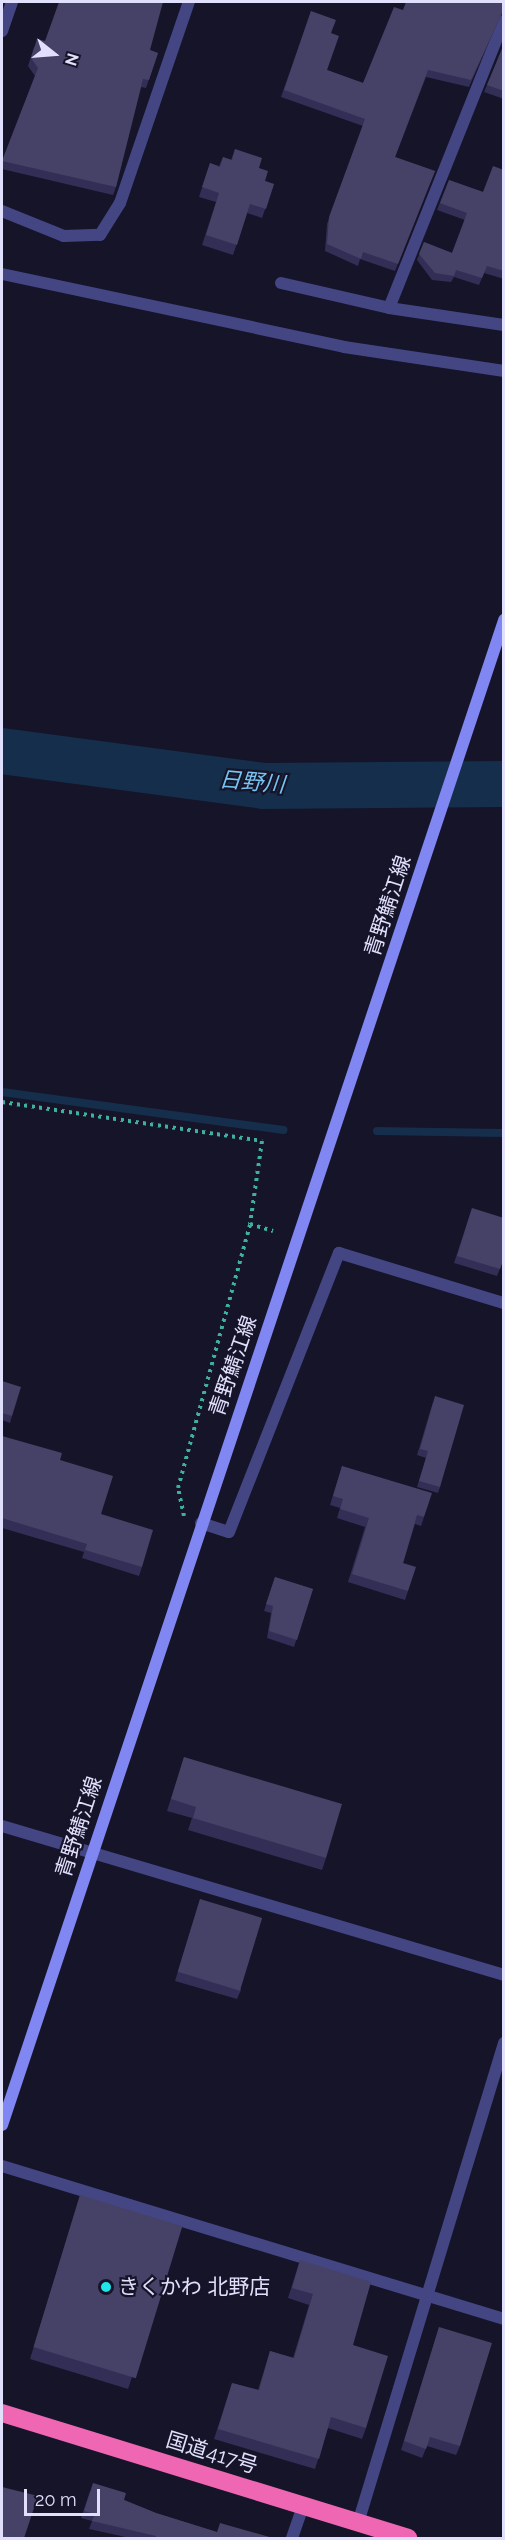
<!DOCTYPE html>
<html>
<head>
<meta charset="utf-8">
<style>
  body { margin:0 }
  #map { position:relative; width:505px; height:2540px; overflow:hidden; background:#151429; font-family:Raleway,"Noto Sans JP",sans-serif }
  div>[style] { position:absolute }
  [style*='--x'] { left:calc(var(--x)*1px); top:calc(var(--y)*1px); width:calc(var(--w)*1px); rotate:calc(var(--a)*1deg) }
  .stream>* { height:8px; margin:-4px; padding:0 4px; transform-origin:4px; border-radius:4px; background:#152e4b }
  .river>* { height:46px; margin:-23px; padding:0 23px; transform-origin:23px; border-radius:23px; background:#152e4b }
  .path>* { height:4px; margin-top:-2px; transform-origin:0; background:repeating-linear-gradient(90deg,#3eb0a0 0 3px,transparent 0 7.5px) }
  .street>* { height:12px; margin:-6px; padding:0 6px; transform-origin:6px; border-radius:6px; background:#444683 }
  .secondary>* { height:12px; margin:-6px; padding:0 6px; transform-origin:6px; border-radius:6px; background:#8086f2 }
  .highway>* { height:18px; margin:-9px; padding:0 9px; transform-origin:9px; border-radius:9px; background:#ef66b3 }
  .wall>* { inset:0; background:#332e55 }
  .building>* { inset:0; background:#464167; transform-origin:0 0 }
  .dots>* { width:16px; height:16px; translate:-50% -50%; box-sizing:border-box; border:3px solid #151429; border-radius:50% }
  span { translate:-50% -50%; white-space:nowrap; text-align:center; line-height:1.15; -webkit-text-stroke:4.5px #151429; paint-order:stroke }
  .street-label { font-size:21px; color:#e0dffc }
  .poi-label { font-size:21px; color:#e0dffc }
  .left { translate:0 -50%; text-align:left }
  .water-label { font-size:22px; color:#77c3f1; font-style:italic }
  .frame { position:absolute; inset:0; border:3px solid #e0dffc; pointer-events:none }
  .north { position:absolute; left:24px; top:24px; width:60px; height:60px; -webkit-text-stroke:4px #151429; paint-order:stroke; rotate:107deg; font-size:16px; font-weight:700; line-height:24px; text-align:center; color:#e0dffc }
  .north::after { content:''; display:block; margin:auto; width:21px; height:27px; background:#e0dffc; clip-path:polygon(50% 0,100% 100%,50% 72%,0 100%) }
  .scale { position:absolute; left:24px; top:2489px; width:76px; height:27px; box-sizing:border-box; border:3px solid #e0dffc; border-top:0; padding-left:8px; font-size:18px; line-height:21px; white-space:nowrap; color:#e0dffc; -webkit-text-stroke:4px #151429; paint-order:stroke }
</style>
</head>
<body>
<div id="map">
  <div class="stream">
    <i style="--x:2;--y:1092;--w:284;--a:7.7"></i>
    <i style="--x:377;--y:1131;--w:127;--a:0.9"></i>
  </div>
  <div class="river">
    <i style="--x:2;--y:751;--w:263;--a:7.6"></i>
    <i style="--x:263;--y:786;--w:241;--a:-0.5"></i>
  </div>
  <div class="path">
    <i style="--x:2;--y:1102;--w:263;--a:8.5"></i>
    <i style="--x:262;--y:1141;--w:84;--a:98.2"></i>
    <i style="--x:250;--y:1224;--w:24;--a:17"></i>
    <i style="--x:184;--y:1516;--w:29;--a:-102"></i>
    <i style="--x:178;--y:1488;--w:274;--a:-74.7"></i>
  </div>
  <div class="street">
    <i style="--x:2;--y:31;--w:31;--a:-71"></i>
    <i style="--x:2;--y:211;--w:67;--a:22"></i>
    <i style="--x:64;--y:236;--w:36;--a:-2"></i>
    <i style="--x:100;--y:235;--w:38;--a:-58"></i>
    <i style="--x:120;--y:203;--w:213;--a:-71.1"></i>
    <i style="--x:2;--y:274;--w:350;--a:12"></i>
    <i style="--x:344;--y:347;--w:162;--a:8.5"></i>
    <i style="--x:281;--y:283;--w:111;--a:13"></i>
    <i style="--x:389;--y:308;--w:116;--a:8.4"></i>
    <i style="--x:389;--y:308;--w:309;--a:-68.2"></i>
    <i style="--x:201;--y:1523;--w:29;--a:18"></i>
    <i style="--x:229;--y:1532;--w:300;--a:-68.5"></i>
    <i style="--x:339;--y:1253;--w:172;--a:16.9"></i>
    <i style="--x:2;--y:1826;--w:524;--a:16.53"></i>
    <i style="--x:2;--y:2166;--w:525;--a:16.95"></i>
    <i style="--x:358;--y:2523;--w:502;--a:-73.08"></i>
    <i style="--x:292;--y:2538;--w:36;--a:-71"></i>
  </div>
  <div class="secondary">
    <i style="--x:2;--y:2125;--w:1587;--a:-71.55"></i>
  </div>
  <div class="highway">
    <i style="--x:2;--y:2413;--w:425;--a:17.1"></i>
  </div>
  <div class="wall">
    <i style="clip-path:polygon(504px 2px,504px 14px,502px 13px,469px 87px,426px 77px,395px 157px,435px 171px,395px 271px,360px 259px,358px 266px,325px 251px,327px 224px,363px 126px,281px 97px,311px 11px,331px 33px,327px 70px,363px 83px,403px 10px)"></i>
    <i style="clip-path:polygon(45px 41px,150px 50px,158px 53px,146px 88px,141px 87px,116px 187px,113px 195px,2px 169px,2px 161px,35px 76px,28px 66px,34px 47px)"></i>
    <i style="clip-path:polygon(504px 44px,504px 99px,484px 92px)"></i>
    <i style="clip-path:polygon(235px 149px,259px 168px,265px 181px,274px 184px,262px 218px,247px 213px,233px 255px,202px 245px,216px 202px,199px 197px,210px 163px,219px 166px,223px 157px,231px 160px)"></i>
    <i style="clip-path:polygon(504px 170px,504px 279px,484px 273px,479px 285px,454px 277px,451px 282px,432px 280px,417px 260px,424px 242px,452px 253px,465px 220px,437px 210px,449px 180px,483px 192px)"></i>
    <i style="clip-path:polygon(472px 1208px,504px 1258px,497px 1276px,454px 1263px)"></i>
    <i style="clip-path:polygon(2px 1381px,12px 1416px,10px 1423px,2px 1420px)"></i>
    <i style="clip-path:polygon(433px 1402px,440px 1487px,438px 1493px,417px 1487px,426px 1458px,417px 1455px)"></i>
    <i style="clip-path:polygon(2px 1436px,60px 1460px,142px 1567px,139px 1576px,82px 1558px,84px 1552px,2px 1528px)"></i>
    <i style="clip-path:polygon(342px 1466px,424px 1517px,421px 1526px,415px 1524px,403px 1563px,408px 1591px,405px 1600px,348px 1582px,365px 1527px,337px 1518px,340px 1508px,330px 1505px)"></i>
    <i style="clip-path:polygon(275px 1577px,313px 1589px,294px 1647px,267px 1638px,271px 1613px,264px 1611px)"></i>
    <i style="clip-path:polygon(184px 1757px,326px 1858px,322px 1870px,188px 1830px,192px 1818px,167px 1811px)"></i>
    <i style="clip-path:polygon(200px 1899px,241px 1990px,237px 1999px,175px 1981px)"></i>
    <i style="clip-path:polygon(80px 2195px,132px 2377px,128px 2389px,30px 2359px)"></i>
    <i style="clip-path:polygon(300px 2260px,353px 2345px,366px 2428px,362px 2439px,328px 2428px,315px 2469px,214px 2439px,232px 2383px,258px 2390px,270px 2351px,293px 2358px,309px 2305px,288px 2298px)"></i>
    <i style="clip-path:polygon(439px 2327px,460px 2446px,456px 2455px,427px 2446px,422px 2458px,401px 2450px)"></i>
    <i style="clip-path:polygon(90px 2491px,124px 2500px,156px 2513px,217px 2532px,273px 2538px,130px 2538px,89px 2529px,92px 2521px,81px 2518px)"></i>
  </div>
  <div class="building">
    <i style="clip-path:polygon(59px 2px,163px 2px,150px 50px,158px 53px,149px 80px,143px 79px,116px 187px,2px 161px,38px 68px,31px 58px,37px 39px,45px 41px)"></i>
    <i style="clip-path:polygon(406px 2px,504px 2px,504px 9px,471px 80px,428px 70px,395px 157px,435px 171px,398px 264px,363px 252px,361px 259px,327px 244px,329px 217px,365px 119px,284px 90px,311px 11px,336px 20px,331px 33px,339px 36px,327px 70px,363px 83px,394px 7px,403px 10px)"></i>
    <i style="clip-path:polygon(504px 44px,504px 91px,487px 85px)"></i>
    <i style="clip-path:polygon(235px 149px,262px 158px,259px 168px,268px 171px,265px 181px,274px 184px,266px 209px,250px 204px,237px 245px,206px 235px,219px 193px,202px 187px,210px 163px,220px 167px,223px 157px,232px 160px)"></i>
    <i style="clip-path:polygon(493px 166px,504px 170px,504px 271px,487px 266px,482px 278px,456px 270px,454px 276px,435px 273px,419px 254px,424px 242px,452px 253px,467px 213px,440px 203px,449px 180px,483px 192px)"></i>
    <i style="clip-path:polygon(472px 1208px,504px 1218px,504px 1258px,500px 1269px,457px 1256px)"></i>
    <i style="clip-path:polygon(2px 1381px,21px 1387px,12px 1416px,2px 1413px)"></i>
    <i style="clip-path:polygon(435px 1396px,464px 1405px,440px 1487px,419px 1481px,428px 1451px,420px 1449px)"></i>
    <i style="clip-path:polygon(2px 1436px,62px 1453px,60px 1460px,113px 1476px,101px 1514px,153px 1530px,142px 1567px,85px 1550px,87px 1544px,2px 1518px)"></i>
    <i style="clip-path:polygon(342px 1466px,432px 1493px,424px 1517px,417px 1515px,403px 1563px,416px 1567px,408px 1591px,352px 1574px,369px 1518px,340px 1509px,343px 1499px,333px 1496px)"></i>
    <i style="clip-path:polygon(275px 1577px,313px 1589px,297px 1640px,269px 1631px,273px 1606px,266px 1604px)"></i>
    <i style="clip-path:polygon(184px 1757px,342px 1804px,326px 1858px,193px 1818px,196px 1807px,171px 1799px)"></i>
    <i style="left:200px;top:1899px;width:65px;height:76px;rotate:17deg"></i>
    <i style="left:80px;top:2195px;width:107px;height:159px;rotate:17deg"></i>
    <i style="clip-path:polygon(300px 2260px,371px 2282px,353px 2345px,388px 2356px,366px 2428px,331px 2417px,319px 2459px,218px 2429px,232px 2383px,259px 2390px,270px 2351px,294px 2358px,313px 2294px,292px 2288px)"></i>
    <i style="clip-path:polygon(439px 2327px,492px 2343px,460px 2446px,430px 2437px,426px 2449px,404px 2441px)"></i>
    <i style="clip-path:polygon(93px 2483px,126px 2493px,124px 2500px,156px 2513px,217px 2532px,220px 2523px,273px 2538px,156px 2538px,156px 2536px,92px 2521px,95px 2514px,84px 2511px)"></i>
    <i style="clip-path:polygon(2px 2487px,38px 2496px,24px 2538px,2px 2538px)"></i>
  </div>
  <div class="dots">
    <i style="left:106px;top:2287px;background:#1fe4e8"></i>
  </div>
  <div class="street-label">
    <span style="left:388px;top:906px;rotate:-72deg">青野鯖江線</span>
    <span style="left:233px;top:1366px;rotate:-71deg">青野鯖江線</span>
    <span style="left:79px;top:1827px;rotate:-72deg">青野鯖江線</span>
    <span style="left:212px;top:2453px;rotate:17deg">国道417号</span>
  </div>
  <div class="poi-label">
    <span class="left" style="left:118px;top:2287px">きくかわ 北野店</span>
  </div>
  <div class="water-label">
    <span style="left:252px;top:782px;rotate:5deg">日野川</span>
  </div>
  <div class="frame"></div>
  <div class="north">N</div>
  <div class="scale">20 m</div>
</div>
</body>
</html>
